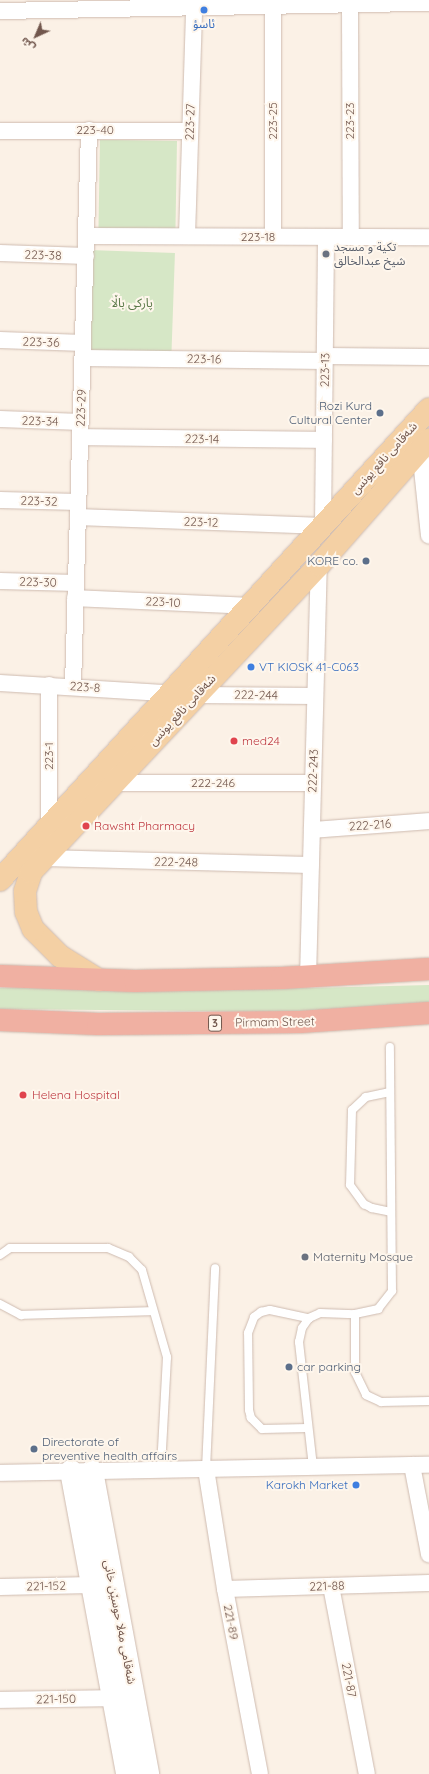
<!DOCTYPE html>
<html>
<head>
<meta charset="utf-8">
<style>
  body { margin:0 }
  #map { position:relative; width:429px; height:1774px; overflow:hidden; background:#fbf1e6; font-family:Quicksand,"Noto Sans Arabic",sans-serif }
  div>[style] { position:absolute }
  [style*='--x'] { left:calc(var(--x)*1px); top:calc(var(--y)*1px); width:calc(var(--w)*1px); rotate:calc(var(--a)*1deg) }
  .green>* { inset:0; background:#d6e7c6; transform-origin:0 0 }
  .roads { filter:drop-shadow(0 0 1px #cebbb0) drop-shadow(0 0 1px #cebbb0) }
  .lane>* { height:8px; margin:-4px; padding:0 4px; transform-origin:4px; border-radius:4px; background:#fff }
  .street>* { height:16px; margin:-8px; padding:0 8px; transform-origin:8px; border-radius:8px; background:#fff }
  .secondary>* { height:22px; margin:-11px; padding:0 11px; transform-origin:11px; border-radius:11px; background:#fff }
  .primary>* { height:22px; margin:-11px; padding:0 11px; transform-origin:11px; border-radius:11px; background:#f4d0a4 }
  .highway>* { height:22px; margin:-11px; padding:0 11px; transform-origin:11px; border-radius:11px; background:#f0b0a2 }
  .dots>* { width:11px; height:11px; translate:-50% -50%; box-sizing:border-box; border:2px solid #fef6ec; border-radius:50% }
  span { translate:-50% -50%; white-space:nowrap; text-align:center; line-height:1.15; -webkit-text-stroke:4px #fef6ec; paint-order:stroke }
  .shield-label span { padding:1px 3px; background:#fef6ec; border:1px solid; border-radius:3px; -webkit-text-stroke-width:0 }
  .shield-label { font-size:11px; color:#72574d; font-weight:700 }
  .shop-label { font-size:12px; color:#366cbe }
  .left { translate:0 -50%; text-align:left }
  .right { translate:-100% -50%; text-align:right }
  .street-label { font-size:12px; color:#72574d }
  .worship-label { font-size:12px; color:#5b616d }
  .park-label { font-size:12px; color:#587746 }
  .service-label { font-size:12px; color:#4e5e75 }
  .health-label { font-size:12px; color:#be3a42 }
  .north { position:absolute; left:16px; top:16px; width:40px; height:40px; -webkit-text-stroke:3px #fef6ec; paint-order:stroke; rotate:224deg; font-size:11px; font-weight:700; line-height:16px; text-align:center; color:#72574d }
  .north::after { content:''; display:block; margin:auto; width:14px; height:18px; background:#72574d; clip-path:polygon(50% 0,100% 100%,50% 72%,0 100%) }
</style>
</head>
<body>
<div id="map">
  <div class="green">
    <i style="left:177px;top:141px;width:89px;height:77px;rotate:91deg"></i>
    <i style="left:89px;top:250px;width:86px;height:104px;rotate:2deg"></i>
    <i style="clip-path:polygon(429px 985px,429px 1003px,315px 1012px,0 1009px,0 988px,311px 988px)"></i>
  </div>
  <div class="roads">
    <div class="lane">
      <i style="--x:390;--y:1092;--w:25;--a:168"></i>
      <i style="--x:366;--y:1097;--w:19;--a:137"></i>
      <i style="--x:352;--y:1110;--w:75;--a:91.5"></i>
      <i style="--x:350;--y:1185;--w:24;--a:54"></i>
      <i style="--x:364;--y:1204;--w:9;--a:27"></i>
      <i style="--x:372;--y:1208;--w:19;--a:12"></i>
      <i style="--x:0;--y:1255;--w:12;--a:-35"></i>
      <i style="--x:10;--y:1248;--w:98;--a:0"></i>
      <i style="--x:108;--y:1248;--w:23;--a:23"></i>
      <i style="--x:129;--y:1257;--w:18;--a:45"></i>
      <i style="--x:142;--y:1270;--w:91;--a:74"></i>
      <i style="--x:167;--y:1357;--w:112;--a:93.1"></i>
      <i style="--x:0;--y:1304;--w:24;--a:28"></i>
      <i style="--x:21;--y:1315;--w:132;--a:-1.7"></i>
      <i style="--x:355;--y:1314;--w:58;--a:90"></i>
      <i style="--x:355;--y:1372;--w:25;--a:64"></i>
      <i style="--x:366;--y:1395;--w:17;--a:25"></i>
      <i style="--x:381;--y:1402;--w:48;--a:-1.2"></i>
      <i style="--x:308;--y:1428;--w:46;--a:178.8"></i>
      <i style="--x:262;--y:1429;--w:16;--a:-135"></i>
      <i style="--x:251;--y:1418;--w:8;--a:-104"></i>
      <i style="--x:249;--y:1410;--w:77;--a:-90.7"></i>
      <i style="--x:248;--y:1333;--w:17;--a:-69"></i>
      <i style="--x:254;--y:1317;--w:9;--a:-36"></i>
      <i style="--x:261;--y:1312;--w:9;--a:-13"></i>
      <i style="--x:270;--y:1310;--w:40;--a:12"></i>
      <i style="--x:313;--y:1467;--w:126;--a:-96.4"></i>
      <i style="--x:299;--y:1342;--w:14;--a:-78"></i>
      <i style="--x:302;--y:1328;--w:12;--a:-55"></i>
      <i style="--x:309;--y:1318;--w:12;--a:-24"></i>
      <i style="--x:320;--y:1313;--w:35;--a:2"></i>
      <i style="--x:355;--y:1314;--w:24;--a:-12"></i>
      <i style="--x:378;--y:1309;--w:23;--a:-52"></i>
      <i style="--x:392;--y:1291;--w:244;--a:-90.5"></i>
      <i style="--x:206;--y:1469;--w:201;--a:-87.4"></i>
    </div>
    <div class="street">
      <i style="--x:350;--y:5;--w:232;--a:89.8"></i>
      <i style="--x:0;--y:11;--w:429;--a:-1.1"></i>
      <i style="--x:0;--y:131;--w:190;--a:0"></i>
      <i style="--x:86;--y:236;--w:343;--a:0.2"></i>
      <i style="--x:187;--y:236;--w:228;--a:-88.2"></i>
      <i style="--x:273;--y:236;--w:230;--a:-90"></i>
      <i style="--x:0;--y:253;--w:86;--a:2"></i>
      <i style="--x:0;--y:340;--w:83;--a:2.1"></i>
      <i style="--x:325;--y:356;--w:104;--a:0.6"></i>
      <i style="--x:83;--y:358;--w:242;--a:0.7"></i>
      <i style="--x:0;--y:419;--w:81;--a:2.1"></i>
      <i style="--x:80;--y:437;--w:244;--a:0.7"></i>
      <i style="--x:420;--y:450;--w:86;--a:84"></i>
      <i style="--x:0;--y:500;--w:78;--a:1.5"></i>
      <i style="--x:78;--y:517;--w:245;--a:2.1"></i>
      <i style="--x:323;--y:526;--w:288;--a:-89.4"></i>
      <i style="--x:0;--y:581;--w:76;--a:1.5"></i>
      <i style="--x:75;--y:598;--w:175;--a:2.6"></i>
      <i style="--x:0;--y:683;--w:196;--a:3.5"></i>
      <i style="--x:196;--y:695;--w:119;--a:0.5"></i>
      <i style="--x:49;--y:685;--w:141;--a:90"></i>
      <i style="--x:73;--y:686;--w:556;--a:-88.35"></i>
      <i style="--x:113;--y:783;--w:200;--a:0"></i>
      <i style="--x:312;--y:830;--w:117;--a:-4.4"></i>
      <i style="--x:42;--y:858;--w:269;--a:1.5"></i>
      <i style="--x:308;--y:978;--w:413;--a:-88.5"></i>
      <i style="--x:412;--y:1465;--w:91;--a:79.2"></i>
      <i style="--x:206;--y:1469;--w:121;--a:81"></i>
      <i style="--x:225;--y:1589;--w:188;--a:79.3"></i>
      <i style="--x:0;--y:1473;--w:429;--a:-1.1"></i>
      <i style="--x:331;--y:1586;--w:191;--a:79.2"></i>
      <i style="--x:0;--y:1587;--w:92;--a:-1.2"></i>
      <i style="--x:225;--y:1589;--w:204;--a:-1.7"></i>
      <i style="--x:0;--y:1700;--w:113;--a:-1"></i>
    </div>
    <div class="secondary">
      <i style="--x:71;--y:1471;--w:308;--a:79.5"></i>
      <i style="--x:92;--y:1471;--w:308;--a:79.5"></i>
    </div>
    <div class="primary">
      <i style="--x:0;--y:880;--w:637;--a:-47.67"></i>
      <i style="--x:99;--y:980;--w:46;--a:-148.4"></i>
      <i style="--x:60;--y:956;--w:38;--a:-135"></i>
      <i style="--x:33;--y:929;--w:18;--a:-112"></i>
      <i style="--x:26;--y:912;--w:21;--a:-93"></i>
      <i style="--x:25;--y:891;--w:20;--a:-72"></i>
      <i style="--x:31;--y:872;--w:421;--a:-46.8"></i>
      <i style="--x:319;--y:565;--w:167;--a:-48.7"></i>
    </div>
    <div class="highway">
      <i style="--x:0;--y:976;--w:135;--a:2.1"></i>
      <i style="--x:135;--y:981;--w:147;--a:-1.2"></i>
      <i style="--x:282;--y:978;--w:147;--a:-3.5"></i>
      <i style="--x:0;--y:1020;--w:98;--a:2.3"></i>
      <i style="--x:98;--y:1024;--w:202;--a:-0.6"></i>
      <i style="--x:300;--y:1022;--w:129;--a:-4"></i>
    </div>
  </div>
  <div class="dots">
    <i style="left:204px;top:10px;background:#3f7fe0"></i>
    <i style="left:326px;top:254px;background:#6b7280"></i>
    <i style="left:380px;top:413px;background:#5c6f8a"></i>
    <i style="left:366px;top:561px;background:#5c6f8a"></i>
    <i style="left:251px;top:667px;background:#3f7fe0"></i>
    <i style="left:234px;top:741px;background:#e0444e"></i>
    <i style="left:86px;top:826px;background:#e0444e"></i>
    <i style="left:23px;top:1095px;background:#e0444e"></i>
    <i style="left:305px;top:1257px;background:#6b7280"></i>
    <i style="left:289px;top:1367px;background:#5c6f8a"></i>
    <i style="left:34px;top:1449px;background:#5c6f8a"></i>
    <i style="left:356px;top:1485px;background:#3f7fe0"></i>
  </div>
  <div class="shield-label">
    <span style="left:215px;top:1023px">3</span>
  </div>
  <div class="shop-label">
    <span style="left:204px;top:24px">ئاسؤ</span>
    <span class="left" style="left:259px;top:667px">VT KIOSK 41-C063</span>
    <span class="right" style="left:348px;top:1485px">Karokh Market</span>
  </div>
  <div class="street-label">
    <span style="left:273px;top:121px;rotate:-90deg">223-25</span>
    <span style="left:350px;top:121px;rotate:-90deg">223-23</span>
    <span style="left:190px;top:122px;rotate:-88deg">223-27</span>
    <span style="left:95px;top:130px">223-40</span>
    <span style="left:258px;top:237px">223-18</span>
    <span style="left:43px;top:255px;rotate:2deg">223-38</span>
    <span style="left:41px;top:342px;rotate:2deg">223-36</span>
    <span style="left:204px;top:359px;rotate:1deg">223-16</span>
    <span style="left:325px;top:370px;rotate:-89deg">223-13</span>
    <span style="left:81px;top:408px;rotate:-88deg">223-29</span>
    <span style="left:40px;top:421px;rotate:2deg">223-34</span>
    <span style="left:202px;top:439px;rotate:1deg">223-14</span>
    <span style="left:384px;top:458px;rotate:-48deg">شەقامی نافع یونس</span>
    <span style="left:39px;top:501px;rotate:2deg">223-32</span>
    <span style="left:201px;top:522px;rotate:2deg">223-12</span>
    <span style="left:38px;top:582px;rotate:2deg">223-30</span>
    <span style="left:163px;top:602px;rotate:3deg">223-10</span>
    <span style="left:85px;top:687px;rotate:4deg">223-8</span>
    <span style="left:256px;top:695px;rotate:1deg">222-244</span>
    <span style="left:182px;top:710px;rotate:-47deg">شەقامی نافع یونس</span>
    <span style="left:49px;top:756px;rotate:-90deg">223-1</span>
    <span style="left:313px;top:771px;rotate:-88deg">222-243</span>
    <span style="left:213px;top:783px">222-246</span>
    <span style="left:370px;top:825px;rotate:-4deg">222-216</span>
    <span style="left:176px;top:862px;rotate:1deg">222-248</span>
    <span style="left:275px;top:1022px;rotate:-1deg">Pirmam Street</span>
    <span style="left:46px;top:1586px;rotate:-1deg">221-152</span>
    <span style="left:327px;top:1586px;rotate:-2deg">221-88</span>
    <span style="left:120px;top:1622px;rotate:79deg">شەقامی مەلا حوسێن خانی</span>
    <span style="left:231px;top:1622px;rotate:79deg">221-89</span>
    <span style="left:349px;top:1680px;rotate:79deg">221-87</span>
    <span style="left:56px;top:1699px;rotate:-1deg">221-150</span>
  </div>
  <div class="worship-label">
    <span class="left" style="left:334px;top:254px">تكية و مسجد<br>شيخ عبدالخالق</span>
    <span class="left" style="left:313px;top:1257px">Maternity Mosque</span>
  </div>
  <div class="park-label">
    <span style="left:132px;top:303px">پارکی باڵا</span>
  </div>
  <div class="service-label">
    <span class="right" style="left:372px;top:413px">Rozi Kurd<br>Cultural Center</span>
    <span class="right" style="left:358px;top:561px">KORE co.</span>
    <span class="left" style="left:297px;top:1367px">car parking</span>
    <span class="left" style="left:42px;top:1449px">Directorate of<br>preventive health affairs</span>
  </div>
  <div class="health-label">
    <span class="left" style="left:242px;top:741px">med24</span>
    <span class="left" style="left:94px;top:826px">Rawsht Pharmacy</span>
    <span class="left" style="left:32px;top:1095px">Helena Hospital</span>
  </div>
  <div class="north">ش</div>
</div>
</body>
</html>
